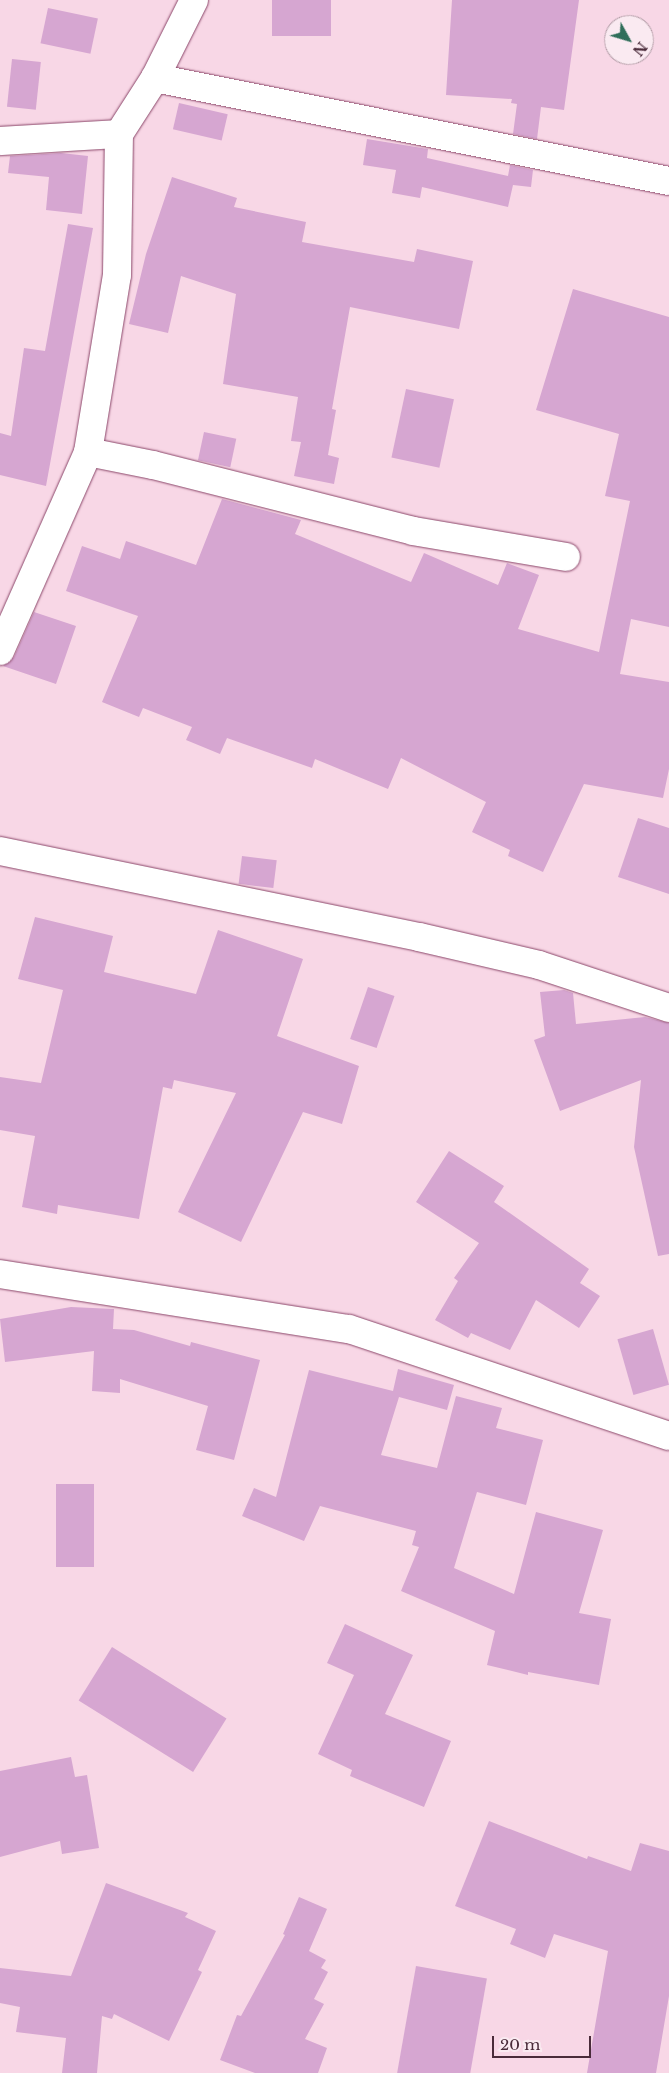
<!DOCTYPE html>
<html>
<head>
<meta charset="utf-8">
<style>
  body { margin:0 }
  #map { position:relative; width:669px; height:2073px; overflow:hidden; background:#f8d7e6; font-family:"Libre Baskerville",serif }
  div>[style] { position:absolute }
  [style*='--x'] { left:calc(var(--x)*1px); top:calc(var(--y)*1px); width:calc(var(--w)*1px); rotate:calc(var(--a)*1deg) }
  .building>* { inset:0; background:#d6a6d1; transform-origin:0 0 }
  .roads { filter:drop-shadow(0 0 1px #8b476a) drop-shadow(0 0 1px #8b476a) }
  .minor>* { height:28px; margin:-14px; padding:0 14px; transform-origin:14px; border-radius:14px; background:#fff }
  span { translate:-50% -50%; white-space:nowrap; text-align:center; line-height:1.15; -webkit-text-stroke:5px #faeaf1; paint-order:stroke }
  .north { position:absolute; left:604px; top:15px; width:50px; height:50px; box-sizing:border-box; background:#faeaf1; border:1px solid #b49ea8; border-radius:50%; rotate:129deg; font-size:14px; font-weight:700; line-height:20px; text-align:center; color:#4a2b3a }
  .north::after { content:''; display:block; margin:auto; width:18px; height:22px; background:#306e5a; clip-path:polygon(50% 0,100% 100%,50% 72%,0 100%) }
  .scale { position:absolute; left:492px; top:2036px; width:99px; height:22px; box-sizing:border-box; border:2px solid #4a2b3a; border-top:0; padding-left:6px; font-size:15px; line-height:18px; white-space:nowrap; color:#4a2b3a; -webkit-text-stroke:4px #faeaf1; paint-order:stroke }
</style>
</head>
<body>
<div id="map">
  <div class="building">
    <i style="left:272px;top:0;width:59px;height:36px"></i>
    <i style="clip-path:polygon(452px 0,579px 0,564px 110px,541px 107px,537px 139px,513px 134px,517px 104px,511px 103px,512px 99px,446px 95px)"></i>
    <i style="left:48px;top:8px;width:51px;height:36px;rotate:12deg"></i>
    <i style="left:12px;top:59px;width:29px;height:48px;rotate:6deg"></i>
    <i style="left:179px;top:103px;width:50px;height:27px;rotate:13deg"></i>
    <i style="clip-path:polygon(367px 139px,428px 149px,427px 158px,508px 176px,510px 165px,533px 170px,531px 187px,513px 185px,508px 207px,422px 187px,420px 198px,392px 193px,396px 170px,363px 165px)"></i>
    <i style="clip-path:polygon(61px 153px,88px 156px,82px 214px,46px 210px,49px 177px,8px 173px,10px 156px)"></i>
    <i style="clip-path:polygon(172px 177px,237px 198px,234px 207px,306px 222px,302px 242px,414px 262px,417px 249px,473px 261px,459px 329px,350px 307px,332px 409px,336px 410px,328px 455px,339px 458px,334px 484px,294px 476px,301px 442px,291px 441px,298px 397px,223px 384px,236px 294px,181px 276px,168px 333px,129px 324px,146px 254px)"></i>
    <i style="clip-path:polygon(68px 224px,93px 228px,46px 486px,0 475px,0 433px,11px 436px,24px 348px,45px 351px)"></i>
    <i style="clip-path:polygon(573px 289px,669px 317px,669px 627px,631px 619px,620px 674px,669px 682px,669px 769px,663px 798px,584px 784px,543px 872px,508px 856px,510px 850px,472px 832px,486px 802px,401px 758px,388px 789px,315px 759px,312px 768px,227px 738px,220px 754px,186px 740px,192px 727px,143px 708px,139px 717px,102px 702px,138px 616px,66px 591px,82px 546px,120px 559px,126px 541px,196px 565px,222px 499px,301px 520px,295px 534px,411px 582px,424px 553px,498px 585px,507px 563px,539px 575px,518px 629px,599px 652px,630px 501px,605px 496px,619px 434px,536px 410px)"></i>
    <i style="left:406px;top:389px;width:49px;height:70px;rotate:12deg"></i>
    <i style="left:204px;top:432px;width:33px;height:29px;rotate:12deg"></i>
    <i style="clip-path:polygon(34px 612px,76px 626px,56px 684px,3px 666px,14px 657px)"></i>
    <i style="clip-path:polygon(638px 818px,669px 828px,669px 894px,618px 877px)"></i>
    <i style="left:242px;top:856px;width:35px;height:28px;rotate:7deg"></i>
    <i style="clip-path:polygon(35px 917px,113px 936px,104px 972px,196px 994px,218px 930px,303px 959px,277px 1036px,359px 1066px,342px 1124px,303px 1112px,241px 1242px,178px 1212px,236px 1093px,174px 1080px,172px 1089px,163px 1087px,139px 1219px,58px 1205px,57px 1214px,22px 1207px,35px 1136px,0 1130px,0 1077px,41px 1083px,63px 990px,18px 979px)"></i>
    <i style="left:368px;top:987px;width:28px;height:55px;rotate:19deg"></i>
    <i style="clip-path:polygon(564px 990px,573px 993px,576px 1024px,645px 1017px,669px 1023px,669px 1254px,658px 1256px,634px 1147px,641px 1080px,560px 1111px,534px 1040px,545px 1036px,540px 992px)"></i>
    <i style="clip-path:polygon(449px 1151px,504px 1186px,494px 1202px,589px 1269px,580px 1283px,600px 1296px,579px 1328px,536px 1300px,510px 1350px,471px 1333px,468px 1338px,435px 1320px,458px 1281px,454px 1278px,479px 1243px,416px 1202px)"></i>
    <i style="clip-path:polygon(71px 1307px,114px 1309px,113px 1329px,134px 1330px,190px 1346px,191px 1342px,260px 1360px,234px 1460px,196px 1450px,208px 1406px,120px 1379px,120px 1393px,92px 1391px,94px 1351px,5px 1362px,0 1319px)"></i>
    <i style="left:653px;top:1329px;width:58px;height:37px;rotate:74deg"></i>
    <i style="clip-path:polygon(398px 1369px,454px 1385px,447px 1410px,399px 1397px,381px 1455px,437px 1468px,456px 1396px,502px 1408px,496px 1428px,543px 1440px,526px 1505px,477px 1492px,454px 1568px,514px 1594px,536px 1512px,603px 1530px,579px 1613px,611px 1619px,599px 1685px,528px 1672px,528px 1675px,487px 1665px,495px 1631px,401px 1591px,419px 1547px,412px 1545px,416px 1531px,320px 1506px,304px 1541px,242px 1516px,254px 1488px,276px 1497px,309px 1370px,393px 1391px)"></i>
    <i style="left:94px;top:1484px;width:83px;height:38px;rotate:90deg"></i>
    <i style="clip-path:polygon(345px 1624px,413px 1655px,385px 1714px,451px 1741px,424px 1807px,350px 1776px,352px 1770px,318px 1754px,354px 1675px,327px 1663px)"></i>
    <i style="left:112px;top:1647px;width:135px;height:63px;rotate:32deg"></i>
    <i style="clip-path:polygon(71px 1757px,75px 1777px,87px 1775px,99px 1848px,62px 1854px,60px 1841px,0 1857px,0 1771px)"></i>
    <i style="clip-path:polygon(489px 1821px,587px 1859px,588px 1856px,631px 1871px,640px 1843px,669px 1851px,669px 1996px,656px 2073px,587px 2073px,608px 1951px,554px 1934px,545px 1958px,510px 1944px,516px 1929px,455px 1906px)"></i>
    <i style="clip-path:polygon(106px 1883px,188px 1913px,185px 1917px,216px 1931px,198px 1970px,202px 1972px,169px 2041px,114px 2014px,112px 2019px,102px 2016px,97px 2073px,62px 2073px,66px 2038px,16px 2032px,20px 2007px,0 2003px,0 1968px,71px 1976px)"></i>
    <i style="clip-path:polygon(299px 1897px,327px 1909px,309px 1951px,326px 1960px,321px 1968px,328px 1972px,314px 1999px,324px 2004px,305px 2039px,327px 2048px,318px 2073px,255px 2073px,220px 2060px,237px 2015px,241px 2016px,285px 1935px,283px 1934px)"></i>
    <i style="left:416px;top:1966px;width:72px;height:109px;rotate:10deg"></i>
  </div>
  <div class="roads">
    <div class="minor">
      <i style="--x:155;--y:78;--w:524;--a:11.33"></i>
      <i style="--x:0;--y:141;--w:119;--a:-3.4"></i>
      <i style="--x:88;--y:452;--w:66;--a:11.3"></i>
      <i style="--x:153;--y:465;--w:268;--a:14.2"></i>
      <i style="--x:413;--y:531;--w:155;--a:9.6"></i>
      <i style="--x:0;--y:651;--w:218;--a:-66.1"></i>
      <i style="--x:88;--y:452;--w:179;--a:-80.7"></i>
      <i style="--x:117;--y:275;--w:141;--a:-89.2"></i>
      <i style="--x:119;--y:134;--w:67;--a:-57.3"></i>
      <i style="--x:155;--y:78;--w:87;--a:-63.4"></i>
      <i style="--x:0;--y:851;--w:428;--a:11.6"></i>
      <i style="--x:419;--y:937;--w:123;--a:13.1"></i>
      <i style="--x:539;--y:965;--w:137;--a:18.3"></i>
      <i style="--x:0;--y:1274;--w:353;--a:9"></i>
      <i style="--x:349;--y:1329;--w:337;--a:18.5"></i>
    </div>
  </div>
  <div class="north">N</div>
  <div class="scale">20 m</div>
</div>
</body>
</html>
